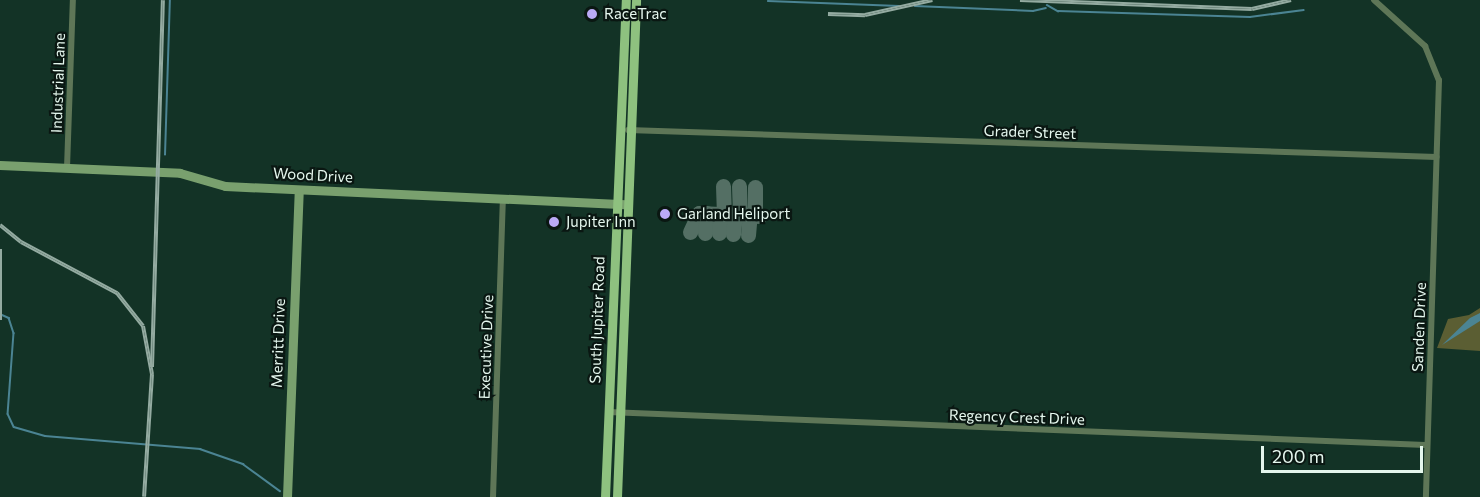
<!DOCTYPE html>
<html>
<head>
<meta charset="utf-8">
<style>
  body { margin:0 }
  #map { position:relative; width:1480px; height:497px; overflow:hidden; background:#133326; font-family:Commissioner,sans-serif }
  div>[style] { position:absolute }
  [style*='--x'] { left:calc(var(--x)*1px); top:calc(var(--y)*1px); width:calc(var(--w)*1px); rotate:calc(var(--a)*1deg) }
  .forest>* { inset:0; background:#5b5e33 }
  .water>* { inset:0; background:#4b8493 }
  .stream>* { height:1.5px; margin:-0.75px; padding:0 0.75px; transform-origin:0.75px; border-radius:0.75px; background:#4b8493 }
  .taxiway>* { height:15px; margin:-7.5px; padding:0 7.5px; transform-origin:7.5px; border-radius:7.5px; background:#546f64 }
  .street>* { height:6px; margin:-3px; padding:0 3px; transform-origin:3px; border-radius:3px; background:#5e7657 }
  .secondary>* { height:9px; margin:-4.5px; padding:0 4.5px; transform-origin:4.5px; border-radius:4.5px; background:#79a06e }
  .primary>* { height:9px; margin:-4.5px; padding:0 4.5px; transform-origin:4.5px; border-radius:4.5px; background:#8ec17f }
  .rail>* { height:4px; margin-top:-2px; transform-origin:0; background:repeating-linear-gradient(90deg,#0a1712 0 4.5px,#94aba1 0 9px); box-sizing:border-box; border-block:2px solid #94aba1 }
  .dots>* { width:16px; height:16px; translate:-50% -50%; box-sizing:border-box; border:3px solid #0a1712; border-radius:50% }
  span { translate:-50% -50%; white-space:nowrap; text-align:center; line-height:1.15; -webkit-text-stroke:4.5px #0a1712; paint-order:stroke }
  .poi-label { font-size:15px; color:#e5f7ee }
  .left { translate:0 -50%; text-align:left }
  .street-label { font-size:15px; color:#e5f7ee }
  .scale { position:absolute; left:1261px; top:446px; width:162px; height:27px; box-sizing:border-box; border:3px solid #e5f7ee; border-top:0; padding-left:8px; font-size:18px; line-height:21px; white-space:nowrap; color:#e5f7ee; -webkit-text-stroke:4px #0a1712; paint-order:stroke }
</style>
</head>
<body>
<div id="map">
  <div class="forest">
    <i style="clip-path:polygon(1480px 308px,1480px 351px,1437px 348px,1448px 319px,1469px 315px)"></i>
  </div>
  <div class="water">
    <i style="clip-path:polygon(1480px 313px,1480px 321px,1442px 345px,1470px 318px)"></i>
  </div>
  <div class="stream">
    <i style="--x:768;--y:1;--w:131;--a:2.2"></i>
    <i style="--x:1047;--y:5;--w:13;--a:29"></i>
    <i style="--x:1058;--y:11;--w:192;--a:1.8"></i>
    <i style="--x:1250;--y:17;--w:54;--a:-7.4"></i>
    <i style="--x:915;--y:6;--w:118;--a:2.4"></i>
    <i style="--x:1033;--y:11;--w:13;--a:-13"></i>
    <i style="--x:165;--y:155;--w:155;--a:-88.2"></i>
    <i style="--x:0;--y:314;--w:10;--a:24"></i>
    <i style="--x:9;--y:318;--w:16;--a:72"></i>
    <i style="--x:14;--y:333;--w:81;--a:94.2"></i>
    <i style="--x:8;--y:414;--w:14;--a:65"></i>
    <i style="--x:14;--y:427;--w:32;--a:16"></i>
    <i style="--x:45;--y:436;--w:156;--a:4.8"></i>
    <i style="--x:200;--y:449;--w:46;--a:19.2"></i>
    <i style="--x:243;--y:464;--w:46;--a:36.1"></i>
  </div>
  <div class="taxiway">
    <i style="--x:723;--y:186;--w:28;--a:88"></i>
    <i style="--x:739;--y:186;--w:28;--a:88"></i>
    <i style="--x:755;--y:187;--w:28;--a:90"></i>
    <i style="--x:690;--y:232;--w:21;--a:-65"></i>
    <i style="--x:699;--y:213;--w:61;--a:2.8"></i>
    <i style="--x:705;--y:233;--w:20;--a:-84"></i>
    <i style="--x:719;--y:233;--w:19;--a:-84"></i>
    <i style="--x:733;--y:234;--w:20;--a:-84"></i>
    <i style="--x:748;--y:235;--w:21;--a:-85"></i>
  </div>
  <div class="street">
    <i style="--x:1374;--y:0;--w:69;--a:42"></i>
    <i style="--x:1425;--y:46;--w:37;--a:68"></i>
    <i style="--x:1439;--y:80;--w:417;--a:91.8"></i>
    <i style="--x:628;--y:130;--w:809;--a:1.91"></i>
    <i style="--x:67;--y:168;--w:168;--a:-88"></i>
    <i style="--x:608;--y:412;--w:818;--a:2.31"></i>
    <i style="--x:493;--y:497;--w:298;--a:-88.1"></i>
  </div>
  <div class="secondary">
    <i style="--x:0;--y:165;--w:180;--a:2.5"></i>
    <i style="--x:180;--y:173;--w:47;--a:16.1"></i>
    <i style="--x:225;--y:186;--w:400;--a:2.6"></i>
    <i style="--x:287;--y:497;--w:307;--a:-87.8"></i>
  </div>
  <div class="primary">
    <i style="--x:605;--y:497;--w:497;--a:-87.6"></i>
    <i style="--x:617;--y:497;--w:497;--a:-87.8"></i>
  </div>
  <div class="rail">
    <i style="--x:1020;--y:0;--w:232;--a:2.2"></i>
    <i style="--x:1252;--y:9;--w:40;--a:-13"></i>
    <i style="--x:828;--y:14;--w:37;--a:2"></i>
    <i style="--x:865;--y:15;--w:69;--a:-12.6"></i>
    <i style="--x:0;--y:225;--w:27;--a:39"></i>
    <i style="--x:21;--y:242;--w:109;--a:28"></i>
    <i style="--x:117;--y:293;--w:42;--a:51.8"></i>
    <i style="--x:143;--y:326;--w:49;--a:79.4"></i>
    <i style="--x:152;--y:374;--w:123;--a:93.7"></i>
    <i style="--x:0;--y:249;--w:71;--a:90"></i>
    <i style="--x:152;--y:367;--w:367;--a:-88.3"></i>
  </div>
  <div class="dots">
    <i style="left:592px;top:14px;background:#bbaaf6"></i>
    <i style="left:665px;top:214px;background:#bbaaf6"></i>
    <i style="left:554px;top:222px;background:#bbaaf6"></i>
  </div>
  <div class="poi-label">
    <span class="left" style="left:604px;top:14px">RaceTrac</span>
    <span class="left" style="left:677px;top:214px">Garland Heliport</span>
    <span class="left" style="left:566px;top:222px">Jupiter Inn</span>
  </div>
  <div class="street-label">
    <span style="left:58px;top:83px;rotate:-88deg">Industrial Lane</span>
    <span style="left:1030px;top:132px;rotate:2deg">Grader Street</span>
    <span style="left:313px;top:175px;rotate:3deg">Wood Drive</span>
    <span style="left:597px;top:320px;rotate:-88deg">South Jupiter Road</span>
    <span style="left:1419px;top:327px;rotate:-88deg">Sanden Drive</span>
    <span style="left:278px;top:343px;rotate:-88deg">Merritt Drive</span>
    <span style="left:486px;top:347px;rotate:-88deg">Executive Drive</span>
    <span style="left:1017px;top:417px;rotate:2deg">Regency Crest Drive</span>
  </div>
  <div class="scale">200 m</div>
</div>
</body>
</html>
